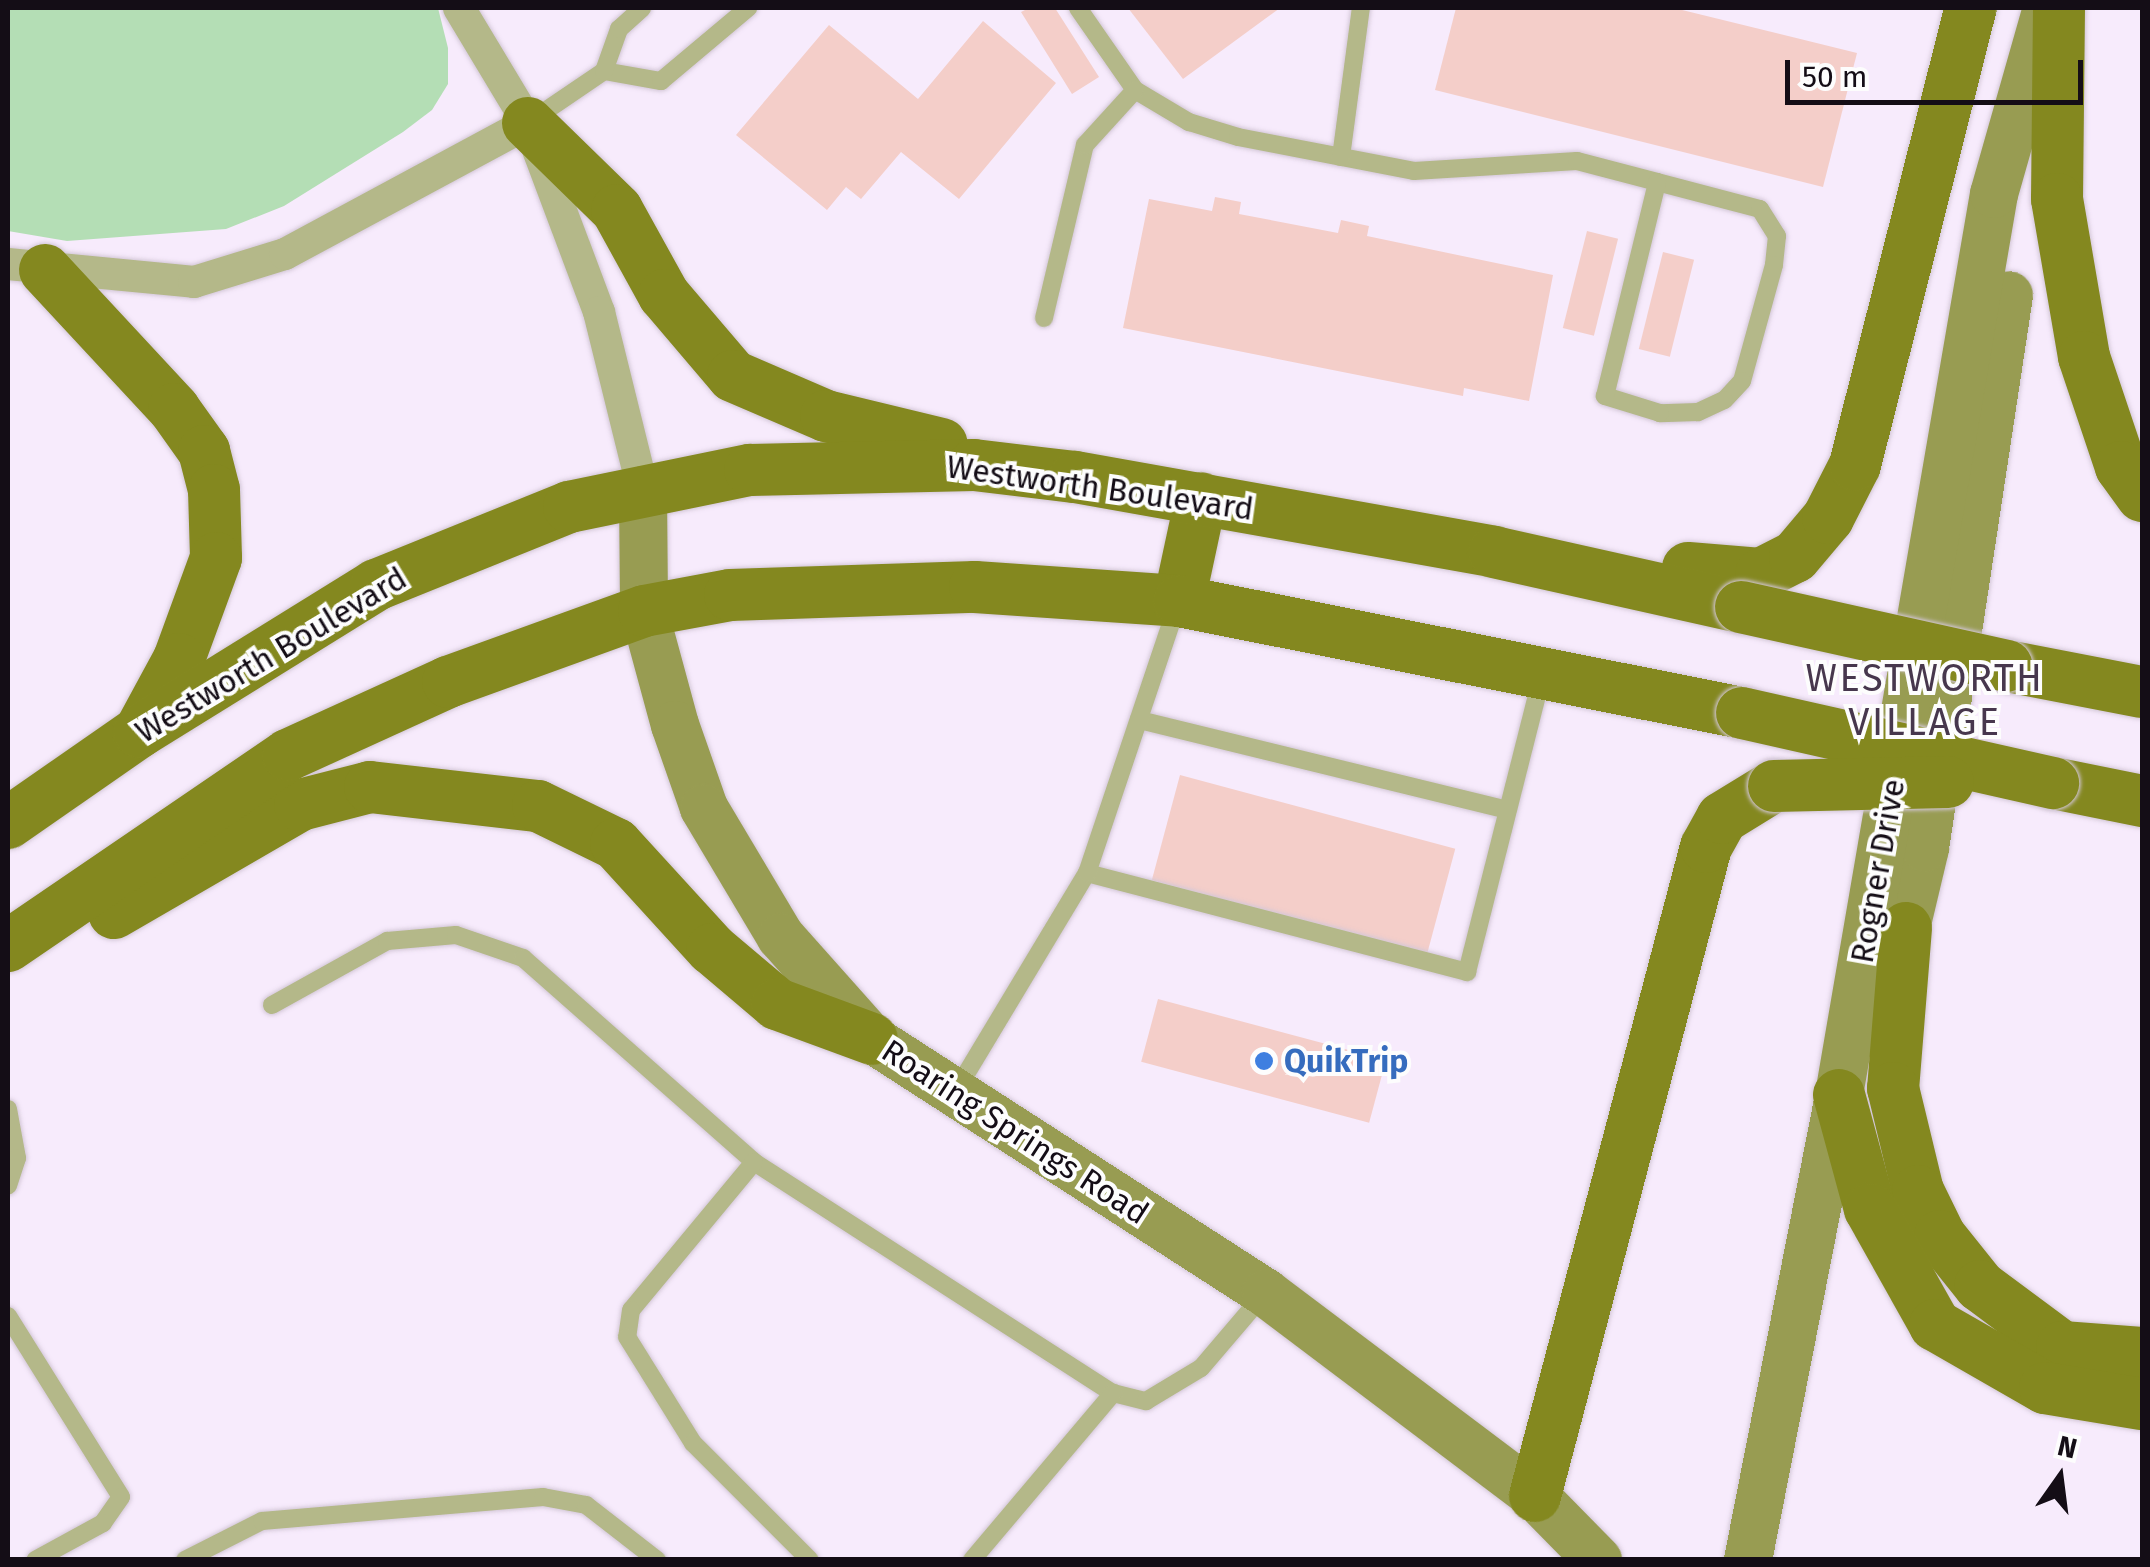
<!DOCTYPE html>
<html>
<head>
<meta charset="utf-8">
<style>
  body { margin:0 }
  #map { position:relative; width:2150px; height:1567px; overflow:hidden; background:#f7ebfc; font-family:"Fira Sans",sans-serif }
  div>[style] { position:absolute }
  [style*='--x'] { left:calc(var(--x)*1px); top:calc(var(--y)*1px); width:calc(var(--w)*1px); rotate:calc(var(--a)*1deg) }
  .green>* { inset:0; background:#b4deb5 }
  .building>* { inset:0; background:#f4cec9; transform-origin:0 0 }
  .roads { filter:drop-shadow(0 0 2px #d3c7d7) drop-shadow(0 0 2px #d3c7d7) }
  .lane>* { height:18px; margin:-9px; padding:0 9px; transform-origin:9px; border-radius:9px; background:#b4b889 }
  .street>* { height:32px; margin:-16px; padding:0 16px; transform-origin:16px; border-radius:16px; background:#b4b889 }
  .secondary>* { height:48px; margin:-24px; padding:0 24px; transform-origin:24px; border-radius:24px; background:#989c52 }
  .primary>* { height:52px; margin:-26px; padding:0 26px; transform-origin:26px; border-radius:26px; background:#84881f }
  .bridges { filter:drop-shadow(0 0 2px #d3c7d7) drop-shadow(0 0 2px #d3c7d7) }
  .primary-bridge>* { height:52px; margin:-26px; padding:0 26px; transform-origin:26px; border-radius:26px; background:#84881f }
  .dots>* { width:28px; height:28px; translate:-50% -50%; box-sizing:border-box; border:5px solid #fdfdfd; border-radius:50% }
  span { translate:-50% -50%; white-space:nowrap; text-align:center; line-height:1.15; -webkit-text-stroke:8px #fdfdfd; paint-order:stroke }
  .street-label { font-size:32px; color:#140d16 }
  .shop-label { font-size:32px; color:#366cbe; font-weight:700 }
  .left { translate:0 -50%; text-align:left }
  .quarter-label { font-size:38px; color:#47374d; letter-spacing:2.5px }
  .frame { position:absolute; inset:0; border:10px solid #140d16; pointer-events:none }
  .north { position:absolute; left:2010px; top:1427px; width:100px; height:100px; -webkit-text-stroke:8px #fdfdfd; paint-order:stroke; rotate:14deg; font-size:28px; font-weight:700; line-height:40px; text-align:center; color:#140d16 }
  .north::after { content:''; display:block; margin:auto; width:35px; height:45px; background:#140d16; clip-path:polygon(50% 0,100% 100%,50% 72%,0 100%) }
  .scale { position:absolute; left:1785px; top:60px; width:298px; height:45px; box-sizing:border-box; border:5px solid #140d16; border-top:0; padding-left:12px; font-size:30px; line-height:35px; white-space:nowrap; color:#140d16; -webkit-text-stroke:8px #fdfdfd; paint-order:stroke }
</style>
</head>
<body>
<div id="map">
  <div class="green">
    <i style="clip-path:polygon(8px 8px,438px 8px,448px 48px,448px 84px,432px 110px,403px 132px,284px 206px,226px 229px,67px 241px,8px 231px)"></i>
  </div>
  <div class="building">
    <i style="clip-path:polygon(1029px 8px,1055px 8px,1099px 77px,1072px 94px,1021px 12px)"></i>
    <i style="clip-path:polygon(1128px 8px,1280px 8px,1183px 79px)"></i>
    <i style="clip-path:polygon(1456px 8px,1674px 8px,1857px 53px,1823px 187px,1435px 90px)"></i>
    <i style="clip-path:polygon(983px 21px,1056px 83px,959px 199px,901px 152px,861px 199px,846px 187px,827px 210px,736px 135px,829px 25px,918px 99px)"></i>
    <i style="clip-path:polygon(1215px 197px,1241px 202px,1239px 214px,1338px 233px,1341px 220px,1369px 226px,1367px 236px,1553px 275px,1529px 401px,1464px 388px,1463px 396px,1123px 328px,1149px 199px,1212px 211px)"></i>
    <i style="left:1587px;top:231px;width:32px;height:100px;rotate:14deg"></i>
    <i style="left:1663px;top:252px;width:32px;height:100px;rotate:14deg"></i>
    <i style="left:1180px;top:775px;width:285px;height:109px;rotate:15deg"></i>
    <i style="left:1158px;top:999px;width:236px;height:65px;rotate:15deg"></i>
  </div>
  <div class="roads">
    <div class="lane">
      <i style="--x:1078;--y:8;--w:100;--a:55.2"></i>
      <i style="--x:1135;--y:90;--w:63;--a:30.7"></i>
      <i style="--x:1189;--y:122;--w:51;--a:17"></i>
      <i style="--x:1238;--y:137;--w:179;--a:10.9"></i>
      <i style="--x:1414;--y:171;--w:163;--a:-3.5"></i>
      <i style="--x:1577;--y:161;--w:83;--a:14.7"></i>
      <i style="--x:1657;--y:182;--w:106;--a:14.7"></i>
      <i style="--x:1760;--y:209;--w:32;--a:58"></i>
      <i style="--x:1777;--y:236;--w:29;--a:96"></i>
      <i style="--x:1774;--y:265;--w:120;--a:105.4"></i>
      <i style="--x:1742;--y:381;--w:26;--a:133"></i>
      <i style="--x:1724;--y:400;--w:29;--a:155"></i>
      <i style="--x:1698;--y:412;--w:38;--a:178"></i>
      <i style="--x:1660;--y:413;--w:58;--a:-162.8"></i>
      <i style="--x:1605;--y:396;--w:220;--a:-76.3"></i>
      <i style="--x:604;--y:71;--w:58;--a:10"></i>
      <i style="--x:661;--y:81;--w:114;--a:-40"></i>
      <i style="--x:532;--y:120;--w:87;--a:-34.2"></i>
      <i style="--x:604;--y:71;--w:45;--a:-70.3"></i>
      <i style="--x:619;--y:29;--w:31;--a:-42"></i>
      <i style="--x:1341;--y:157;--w:150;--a:-82.4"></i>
      <i style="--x:1044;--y:318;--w:178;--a:-76.7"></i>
      <i style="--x:1085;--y:145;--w:74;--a:-47.7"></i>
      <i style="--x:1139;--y:720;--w:379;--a:13.7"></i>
      <i style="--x:1087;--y:873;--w:393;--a:14.6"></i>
      <i style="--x:1467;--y:972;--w:302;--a:-75.8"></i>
      <i style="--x:272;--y:1005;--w:132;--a:-29.1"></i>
      <i style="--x:387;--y:941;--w:69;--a:-5"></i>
      <i style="--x:456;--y:935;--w:71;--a:18.9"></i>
      <i style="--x:523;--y:958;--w:308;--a:41.4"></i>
      <i style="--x:754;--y:1162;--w:427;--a:32.8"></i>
      <i style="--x:1113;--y:1393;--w:34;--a:14"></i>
      <i style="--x:1146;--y:1401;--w:64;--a:-31"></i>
      <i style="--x:1201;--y:1368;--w:99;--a:-49.5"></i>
      <i style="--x:957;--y:1089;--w:252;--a:-59"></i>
      <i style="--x:1087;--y:873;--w:282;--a:-71.4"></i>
      <i style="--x:8;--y:1109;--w:50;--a:79.6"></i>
      <i style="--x:17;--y:1158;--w:29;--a:108"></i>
      <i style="--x:754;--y:1162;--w:192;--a:129.7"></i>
      <i style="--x:631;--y:1310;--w:27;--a:98"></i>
      <i style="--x:627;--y:1337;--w:125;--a:58.1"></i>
      <i style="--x:693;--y:1443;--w:165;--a:45"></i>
      <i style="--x:8;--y:1316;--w:213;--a:58"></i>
      <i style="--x:121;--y:1497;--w:32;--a:125"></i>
      <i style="--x:103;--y:1523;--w:77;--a:151.4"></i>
      <i style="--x:185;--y:1560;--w:86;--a:-26.9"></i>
      <i style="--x:262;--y:1521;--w:282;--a:-4.9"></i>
      <i style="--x:543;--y:1497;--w:44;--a:10.5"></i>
      <i style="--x:586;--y:1505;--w:90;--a:37.8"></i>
      <i style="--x:972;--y:1560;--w:219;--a:-49.8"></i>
    </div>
    <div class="street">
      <i style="--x:459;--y:8;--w:134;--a:59"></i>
      <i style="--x:528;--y:123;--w:202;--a:69.4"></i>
      <i style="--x:599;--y:312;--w:183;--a:76.1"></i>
      <i style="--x:8;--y:264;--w:187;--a:5.5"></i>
      <i style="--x:194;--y:282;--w:95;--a:-17.1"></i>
      <i style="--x:285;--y:254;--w:276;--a:-28.3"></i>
    </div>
    <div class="secondary">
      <i style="--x:643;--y:490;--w:121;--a:89.5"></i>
      <i style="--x:644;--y:611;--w:118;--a:74.8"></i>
      <i style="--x:675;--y:725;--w:88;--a:70.7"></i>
      <i style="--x:704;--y:808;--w:150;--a:59.2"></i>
      <i style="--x:781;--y:937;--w:137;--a:48.3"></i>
      <i style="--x:872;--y:1039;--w:469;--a:32.8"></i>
      <i style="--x:1266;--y:1293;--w:337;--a:37"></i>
      <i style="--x:1535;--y:1496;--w:90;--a:45.5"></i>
      <i style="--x:1906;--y:928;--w:82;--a:-76.6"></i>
      <i style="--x:1925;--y:848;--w:559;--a:-81.36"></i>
      <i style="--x:1748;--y:1560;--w:474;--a:-78.9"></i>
      <i style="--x:1839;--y:1095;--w:914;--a:-80.24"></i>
      <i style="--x:1994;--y:194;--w:193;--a:-74.1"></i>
    </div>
    <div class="primary">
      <i style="--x:2059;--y:8;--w:191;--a:90.6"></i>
      <i style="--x:2057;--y:199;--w:160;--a:80.3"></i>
      <i style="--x:2084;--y:357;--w:116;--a:71.4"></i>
      <i style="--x:2121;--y:467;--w:36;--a:54"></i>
      <i style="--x:528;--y:123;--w:124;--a:44.3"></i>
      <i style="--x:617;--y:210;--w:97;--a:61.1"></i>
      <i style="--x:664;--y:295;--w:106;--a:49.6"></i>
      <i style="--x:733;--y:376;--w:101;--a:23.3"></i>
      <i style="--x:826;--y:416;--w:119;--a:13.6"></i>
      <i style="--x:45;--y:270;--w:190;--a:47.1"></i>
      <i style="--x:174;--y:409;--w:52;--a:54.5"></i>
      <i style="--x:204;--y:451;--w:40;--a:75.6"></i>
      <i style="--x:214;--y:490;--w:68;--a:88.3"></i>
      <i style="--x:216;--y:558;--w:108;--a:110.1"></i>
      <i style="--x:179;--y:659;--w:82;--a:118.4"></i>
      <i style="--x:1688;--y:568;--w:73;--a:4.7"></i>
      <i style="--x:1761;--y:574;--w:38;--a:-27"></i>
      <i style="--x:1795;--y:557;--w:51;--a:-49.8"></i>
      <i style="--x:1828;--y:518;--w:59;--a:-63"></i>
      <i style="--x:1855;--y:465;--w:471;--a:-75.8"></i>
      <i style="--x:1179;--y:601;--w:105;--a:-77.9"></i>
      <i style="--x:2007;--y:666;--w:137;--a:10.9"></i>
      <i style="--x:2053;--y:783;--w:91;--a:11.4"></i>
      <i style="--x:8;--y:823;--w:160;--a:-34.8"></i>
      <i style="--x:139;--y:732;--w:279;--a:-31.8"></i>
      <i style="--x:376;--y:585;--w:208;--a:-22"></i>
      <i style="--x:569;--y:507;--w:185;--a:-11.6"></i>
      <i style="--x:750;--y:470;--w:224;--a:-1.3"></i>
      <i style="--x:974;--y:465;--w:102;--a:6.8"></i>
      <i style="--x:1075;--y:477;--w:426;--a:10.1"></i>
      <i style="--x:1494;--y:552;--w:253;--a:12.6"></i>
      <i style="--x:114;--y:913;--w:215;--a:-30.1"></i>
      <i style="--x:300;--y:805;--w:72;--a:-14.4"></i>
      <i style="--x:370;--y:787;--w:169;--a:6.5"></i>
      <i style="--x:538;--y:806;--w:87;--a:26"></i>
      <i style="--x:616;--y:844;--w:142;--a:47.6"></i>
      <i style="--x:712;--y:949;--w:85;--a:40.2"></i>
      <i style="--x:777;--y:1004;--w:101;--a:20.2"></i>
      <i style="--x:1906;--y:928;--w:161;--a:94.6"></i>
      <i style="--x:1893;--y:1088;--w:106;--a:76.4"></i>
      <i style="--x:1918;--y:1191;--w:50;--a:63.9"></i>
      <i style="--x:1940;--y:1236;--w:64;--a:51.3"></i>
      <i style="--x:1980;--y:1286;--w:102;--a:36.6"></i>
      <i style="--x:2062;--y:1347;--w:80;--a:4.3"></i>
      <i style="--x:8;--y:946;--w:339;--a:-34.3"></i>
      <i style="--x:288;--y:755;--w:176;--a:-24.5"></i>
      <i style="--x:448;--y:682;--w:208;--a:-19.9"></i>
      <i style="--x:644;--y:611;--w:87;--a:-10.5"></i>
      <i style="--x:730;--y:595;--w:245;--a:-1.9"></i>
      <i style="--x:975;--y:587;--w:204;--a:3.9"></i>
      <i style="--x:1179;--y:601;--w:574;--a:11.25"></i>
      <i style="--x:1839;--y:1095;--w:118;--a:74.8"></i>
      <i style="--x:1870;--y:1209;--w:133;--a:60.7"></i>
      <i style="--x:1935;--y:1325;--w:127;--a:29.8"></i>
      <i style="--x:2045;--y:1388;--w:98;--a:9.4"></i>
      <i style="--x:1535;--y:1496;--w:671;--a:-75.24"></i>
      <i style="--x:1706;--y:847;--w:33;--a:-61"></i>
      <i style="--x:1722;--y:818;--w:61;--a:-31.6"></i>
    </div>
  </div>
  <div class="bridges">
    <div class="primary-bridge">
      <i style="--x:1741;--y:607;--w:272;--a:12.5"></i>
      <i style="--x:1742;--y:713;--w:319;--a:12.7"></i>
      <i style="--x:1774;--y:786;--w:174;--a:-1.3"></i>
    </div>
  </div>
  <div class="dots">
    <i style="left:1264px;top:1061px;background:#3f7fe0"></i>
  </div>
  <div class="street-label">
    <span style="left:1100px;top:488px;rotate:8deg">Westworth Boulevard</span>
    <span style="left:271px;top:655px;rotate:-31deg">Westworth Boulevard</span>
    <span style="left:1878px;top:871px;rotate:-80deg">Rogner Drive</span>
    <span style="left:1015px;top:1132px;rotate:33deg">Roaring Springs Road</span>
  </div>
  <div class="shop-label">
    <span class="left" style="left:1284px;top:1061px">QuikTrip</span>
  </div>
  <div class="quarter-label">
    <span style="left:1925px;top:701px">WESTWORTH<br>VILLAGE</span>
  </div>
  <div class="frame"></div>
  <div class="north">N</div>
  <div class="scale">50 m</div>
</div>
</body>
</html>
